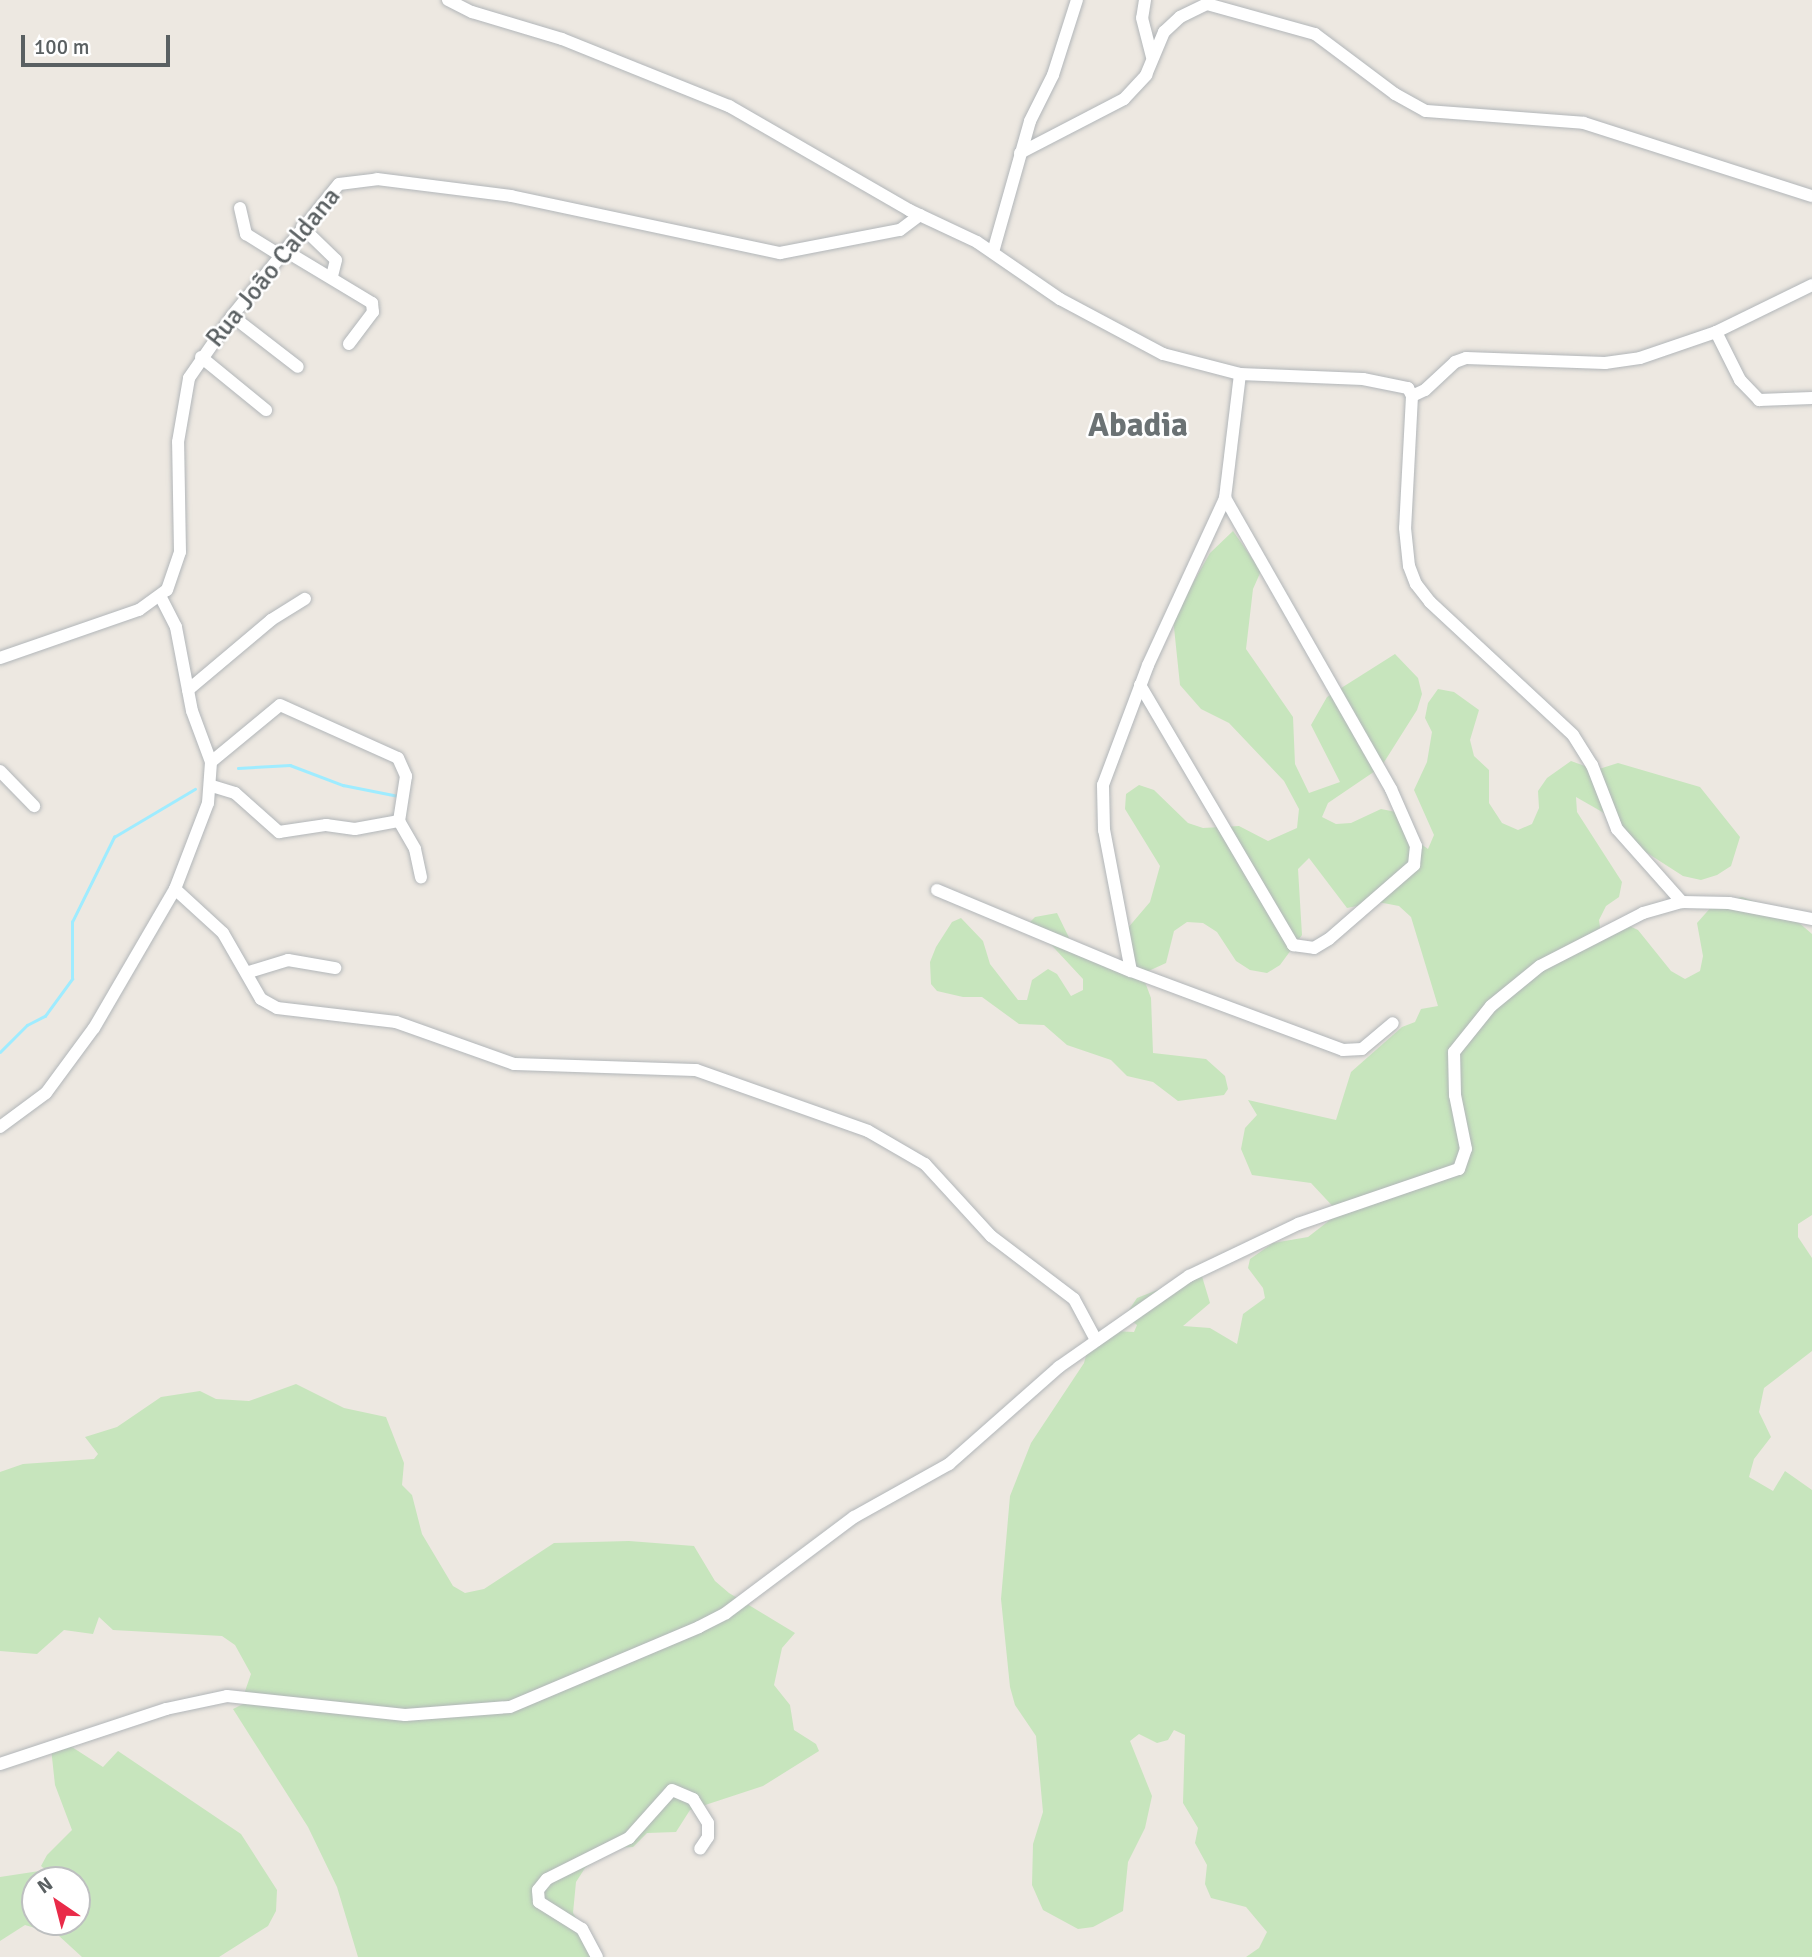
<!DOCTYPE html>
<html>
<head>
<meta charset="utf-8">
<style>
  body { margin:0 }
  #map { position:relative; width:1812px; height:1957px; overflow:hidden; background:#ede8e1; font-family:Signika,sans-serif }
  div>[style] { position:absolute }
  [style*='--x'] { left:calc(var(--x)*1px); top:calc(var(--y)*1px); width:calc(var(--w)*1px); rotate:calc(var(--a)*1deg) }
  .green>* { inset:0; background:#c7e5bd }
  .stream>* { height:2.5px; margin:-1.25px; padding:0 1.25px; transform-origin:1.25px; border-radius:1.25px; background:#9fecff }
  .roads { filter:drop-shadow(0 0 2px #b2b6b9) drop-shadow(0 0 2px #b2b6b9) }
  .minor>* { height:12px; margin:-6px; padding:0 6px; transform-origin:6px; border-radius:6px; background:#fff }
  span { translate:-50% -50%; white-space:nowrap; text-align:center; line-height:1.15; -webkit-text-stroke:5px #fff; paint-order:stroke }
  .street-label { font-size:26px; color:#5a6062 }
  .district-label { font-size:33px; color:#6b7274; font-weight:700 }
  .north { position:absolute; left:21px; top:1866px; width:70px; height:70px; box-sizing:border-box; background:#fff; border:2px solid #bdbfc0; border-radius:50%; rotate:325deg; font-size:19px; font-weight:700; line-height:28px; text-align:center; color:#5a6062 }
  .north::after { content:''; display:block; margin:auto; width:24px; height:32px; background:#e92b49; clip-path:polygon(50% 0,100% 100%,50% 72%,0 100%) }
  .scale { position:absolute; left:21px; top:35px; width:149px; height:32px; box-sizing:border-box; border:4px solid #5a6062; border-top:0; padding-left:9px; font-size:21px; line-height:24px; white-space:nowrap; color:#5a6062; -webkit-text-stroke:5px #fff; paint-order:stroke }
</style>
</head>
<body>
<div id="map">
  <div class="green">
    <i style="clip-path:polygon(1233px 531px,1261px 571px,1253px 589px,1246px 649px,1293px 717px,1295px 764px,1309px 793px,1340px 782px,1311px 725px,1327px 697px,1395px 654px,1418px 678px,1422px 694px,1417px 710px,1381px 767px,1328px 803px,1322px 817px,1336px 824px,1351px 823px,1381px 809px,1396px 812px,1414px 839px,1428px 849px,1434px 835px,1414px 790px,1427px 762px,1432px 732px,1425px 718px,1428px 703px,1438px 689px,1454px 692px,1479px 710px,1470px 740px,1474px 756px,1489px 770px,1489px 803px,1502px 823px,1518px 830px,1532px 824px,1539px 808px,1538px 791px,1547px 778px,1571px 761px,1596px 770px,1618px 763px,1700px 787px,1740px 837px,1731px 866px,1717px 875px,1701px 880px,1683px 876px,1641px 849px,1604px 813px,1576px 797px,1577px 812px,1622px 882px,1619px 897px,1606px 906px,1599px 920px,1601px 934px,1621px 922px,1638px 930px,1671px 971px,1685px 979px,1700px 971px,1703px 956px,1697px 923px,1713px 905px,1742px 897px,1789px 914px,1812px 934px,1812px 1215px,1798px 1224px,1798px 1237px,1812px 1258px,1812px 1351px,1764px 1388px,1759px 1412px,1771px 1437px,1754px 1459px,1749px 1477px,1773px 1491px,1785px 1471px,1812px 1490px,1812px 1957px,1246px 1957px,1259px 1948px,1267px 1932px,1246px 1907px,1211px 1898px,1205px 1884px,1207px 1865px,1195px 1843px,1198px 1828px,1183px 1803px,1185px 1735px,1174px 1730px,1168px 1740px,1157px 1743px,1139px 1734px,1130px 1741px,1152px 1796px,1145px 1828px,1128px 1862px,1123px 1911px,1093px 1927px,1078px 1929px,1043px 1910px,1032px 1885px,1033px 1844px,1043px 1812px,1036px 1736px,1015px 1705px,1010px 1687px,1001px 1599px,1010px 1496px,1031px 1443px,1084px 1363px,1093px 1330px,1134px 1332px,1137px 1325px,1125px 1316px,1137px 1298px,1201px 1273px,1210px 1303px,1183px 1326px,1210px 1328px,1237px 1344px,1243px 1314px,1265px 1298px,1263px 1288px,1248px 1268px,1250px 1259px,1273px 1243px,1308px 1237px,1339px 1213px,1311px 1183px,1252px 1175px,1241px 1149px,1245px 1128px,1257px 1115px,1248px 1100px,1336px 1120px,1351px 1072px,1402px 1027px,1415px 1022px,1421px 1009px,1438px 1006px,1411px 917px,1399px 906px,1378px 902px,1347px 908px,1309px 858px,1298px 869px,1302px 935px,1280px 965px,1267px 973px,1250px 970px,1236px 961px,1217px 932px,1203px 923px,1187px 922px,1174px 931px,1166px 963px,1142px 974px,1151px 998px,1153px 1053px,1206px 1059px,1225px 1076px,1228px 1089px,1224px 1095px,1178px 1101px,1153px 1082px,1127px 1076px,1111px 1060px,1067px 1045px,1044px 1025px,1019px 1024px,982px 997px,963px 997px,937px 991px,931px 984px,930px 962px,936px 947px,952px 922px,961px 918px,983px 941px,990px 964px,1018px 1000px,1027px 1000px,1032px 980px,1048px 969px,1057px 974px,1071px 996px,1083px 990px,1083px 979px,1030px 922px,1035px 917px,1057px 913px,1074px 948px,1107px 968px,1130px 971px,1127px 929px,1150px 902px,1160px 866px,1125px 809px,1126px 794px,1139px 785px,1154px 790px,1188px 823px,1203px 828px,1239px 826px,1268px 841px,1297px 828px,1299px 809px,1284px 781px,1229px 723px,1201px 709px,1180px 685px,1173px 618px,1210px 553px)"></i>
    <i style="clip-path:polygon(296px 1384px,344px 1408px,386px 1417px,404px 1463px,402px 1485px,412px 1495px,422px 1534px,453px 1586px,465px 1593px,484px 1589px,554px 1543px,629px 1541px,694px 1546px,715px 1581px,729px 1593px,795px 1633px,782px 1648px,774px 1685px,790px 1705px,794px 1730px,816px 1744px,819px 1751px,763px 1786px,690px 1810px,676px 1832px,647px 1833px,633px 1847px,611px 1848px,585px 1868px,576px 1882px,573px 1913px,600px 1957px,358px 1957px,337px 1887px,308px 1827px,233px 1709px,249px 1701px,244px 1694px,251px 1674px,235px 1645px,222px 1636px,113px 1630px,99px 1617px,93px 1634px,64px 1630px,37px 1654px,0 1651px,0 1472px,23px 1464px,94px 1459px,98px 1454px,85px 1437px,117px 1427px,161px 1397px,200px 1391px,216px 1399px,249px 1401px)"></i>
    <i style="clip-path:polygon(evenodd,61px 1740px,103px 1767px,118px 1751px,241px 1834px,277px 1890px,276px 1911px,268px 1926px,219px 1957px,82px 1957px,58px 1935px,25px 1925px,0 1941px,0 1877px,46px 1870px,41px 1866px,47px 1855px,72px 1830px,55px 1785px,51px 1748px,61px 1740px,35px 1880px,77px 1880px,77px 1922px,35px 1922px,35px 1880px)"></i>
  </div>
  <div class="stream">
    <i style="--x:238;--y:768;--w:52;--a:-3.3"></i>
    <i style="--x:290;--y:765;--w:57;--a:20.7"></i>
    <i style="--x:343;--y:785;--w:56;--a:11.3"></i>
    <i style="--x:0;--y:1052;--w:38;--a:-45"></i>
    <i style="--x:27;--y:1025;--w:20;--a:-27"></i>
    <i style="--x:45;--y:1016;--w:46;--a:-53.9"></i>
    <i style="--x:72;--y:979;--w:57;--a:-90"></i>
    <i style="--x:72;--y:922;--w:95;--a:-63.7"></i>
    <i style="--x:114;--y:837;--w:94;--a:-30.7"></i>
  </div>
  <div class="roads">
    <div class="minor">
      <i style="--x:448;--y:0;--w:27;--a:27"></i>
      <i style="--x:472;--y:12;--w:94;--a:16.7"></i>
      <i style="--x:562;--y:39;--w:180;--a:21.9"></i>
      <i style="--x:729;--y:106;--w:208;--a:30"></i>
      <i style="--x:909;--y:210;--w:75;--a:25.2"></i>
      <i style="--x:977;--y:242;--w:101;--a:34.5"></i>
      <i style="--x:1060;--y:299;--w:117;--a:28.1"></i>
      <i style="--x:1163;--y:354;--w:80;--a:14.6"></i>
      <i style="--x:1240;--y:374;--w:123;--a:2.3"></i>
      <i style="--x:1363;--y:379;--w:46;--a:11.3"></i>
      <i style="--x:1408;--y:388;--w:9;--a:63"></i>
      <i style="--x:1412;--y:396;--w:132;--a:93"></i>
      <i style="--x:1405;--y:528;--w:38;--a:84"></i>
      <i style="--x:1409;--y:566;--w:19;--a:69"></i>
      <i style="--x:1416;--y:584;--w:23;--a:52"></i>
      <i style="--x:1430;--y:602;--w:195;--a:42.9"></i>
      <i style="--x:1573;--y:735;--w:36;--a:58"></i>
      <i style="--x:1592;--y:765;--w:69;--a:68.7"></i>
      <i style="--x:1617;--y:829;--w:98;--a:48.3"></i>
      <i style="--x:1145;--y:0;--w:18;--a:99"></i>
      <i style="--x:1142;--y:18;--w:40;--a:75.6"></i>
      <i style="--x:1020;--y:153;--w:117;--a:-27.4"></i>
      <i style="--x:1124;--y:99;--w:33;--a:-47"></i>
      <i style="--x:1146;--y:75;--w:47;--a:-67.3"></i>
      <i style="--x:1164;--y:32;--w:22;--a:-43"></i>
      <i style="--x:1180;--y:17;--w:30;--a:-26"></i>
      <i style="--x:1207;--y:4;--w:112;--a:15.5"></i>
      <i style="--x:1315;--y:34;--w:100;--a:36.9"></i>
      <i style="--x:1395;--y:94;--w:35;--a:29"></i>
      <i style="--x:1426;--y:111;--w:158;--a:4.3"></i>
      <i style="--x:1584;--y:123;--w:239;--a:17.8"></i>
      <i style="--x:240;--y:208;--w:27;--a:77"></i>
      <i style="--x:246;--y:234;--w:40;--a:32"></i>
      <i style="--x:302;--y:227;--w:47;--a:44.1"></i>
      <i style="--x:336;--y:260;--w:16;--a:104"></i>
      <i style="--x:284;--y:250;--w:103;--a:31.1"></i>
      <i style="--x:372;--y:303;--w:9;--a:84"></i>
      <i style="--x:373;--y:312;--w:40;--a:127"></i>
      <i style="--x:993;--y:252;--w:136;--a:-74.2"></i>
      <i style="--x:1030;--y:121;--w:51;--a:-63.4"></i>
      <i style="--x:1053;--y:75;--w:79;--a:-72.3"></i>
      <i style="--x:232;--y:316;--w:83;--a:37.7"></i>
      <i style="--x:1716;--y:332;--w:54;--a:63.4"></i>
      <i style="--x:1740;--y:380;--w:28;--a:46"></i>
      <i style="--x:1759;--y:400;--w:53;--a:-2.2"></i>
      <i style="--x:201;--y:357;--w:84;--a:39.2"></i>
      <i style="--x:1412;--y:396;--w:14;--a:-25"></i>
      <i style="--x:1425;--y:390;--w:41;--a:-43"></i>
      <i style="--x:1455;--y:362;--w:12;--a:-20"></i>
      <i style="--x:1466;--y:358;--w:139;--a:2.1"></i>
      <i style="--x:1605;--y:363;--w:35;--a:-8"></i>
      <i style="--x:1640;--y:358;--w:80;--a:-18.9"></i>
      <i style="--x:1716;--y:332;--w:107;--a:-26.1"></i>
      <i style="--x:0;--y:658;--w:147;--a:-19.1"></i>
      <i style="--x:139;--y:610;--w:34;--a:-36"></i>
      <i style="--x:167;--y:590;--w:40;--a:-71.1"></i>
      <i style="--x:180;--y:552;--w:110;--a:-91"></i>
      <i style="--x:178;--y:442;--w:65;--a:-80.2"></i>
      <i style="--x:189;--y:378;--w:75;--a:-55.3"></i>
      <i style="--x:232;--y:316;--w:170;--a:-51"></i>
      <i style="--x:339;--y:184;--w:38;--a:-7"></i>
      <i style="--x:377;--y:179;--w:135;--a:7.2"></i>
      <i style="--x:511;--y:196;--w:275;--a:12"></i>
      <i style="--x:780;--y:253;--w:122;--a:-10.9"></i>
      <i style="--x:900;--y:230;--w:25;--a:-37"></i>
      <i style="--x:1140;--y:685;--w:302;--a:59.5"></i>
      <i style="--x:1293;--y:945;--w:21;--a:8"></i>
      <i style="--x:1314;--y:948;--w:17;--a:-31"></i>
      <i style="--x:1329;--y:939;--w:113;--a:-41"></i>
      <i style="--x:1414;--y:865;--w:19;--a:-84"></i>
      <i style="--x:1416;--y:846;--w:62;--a:-113.7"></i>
      <i style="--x:1391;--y:789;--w:335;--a:-119.7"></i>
      <i style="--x:188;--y:690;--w:109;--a:-40.1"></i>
      <i style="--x:271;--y:620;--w:40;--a:-32"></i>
      <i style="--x:211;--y:762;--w:89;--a:-39.6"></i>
      <i style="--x:280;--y:705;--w:129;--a:24.2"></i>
      <i style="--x:398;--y:758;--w:20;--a:66"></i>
      <i style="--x:406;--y:776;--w:46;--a:98.8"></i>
      <i style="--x:399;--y:821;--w:32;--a:60"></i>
      <i style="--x:415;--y:849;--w:29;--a:78"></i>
      <i style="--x:0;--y:771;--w:49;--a:45.8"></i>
      <i style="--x:212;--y:786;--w:24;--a:17"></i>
      <i style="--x:235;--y:793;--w:59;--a:41.6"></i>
      <i style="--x:279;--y:832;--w:48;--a:-8.5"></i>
      <i style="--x:326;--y:825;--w:29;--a:8"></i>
      <i style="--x:355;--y:829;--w:45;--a:-10.3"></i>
      <i style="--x:175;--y:889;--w:65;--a:42.5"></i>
      <i style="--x:223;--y:933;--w:76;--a:60.1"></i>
      <i style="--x:261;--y:999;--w:18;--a:29"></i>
      <i style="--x:277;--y:1008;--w:120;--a:6.7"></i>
      <i style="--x:396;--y:1022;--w:125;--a:19.6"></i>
      <i style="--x:514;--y:1064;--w:182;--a:1.9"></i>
      <i style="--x:696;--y:1070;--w:182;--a:19.5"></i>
      <i style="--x:868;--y:1131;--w:66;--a:30.1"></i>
      <i style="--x:925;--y:1164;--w:98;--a:47.5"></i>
      <i style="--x:991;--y:1236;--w:104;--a:37.2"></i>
      <i style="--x:1074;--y:1299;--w:47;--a:61.8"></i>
      <i style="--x:937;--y:890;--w:210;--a:22.7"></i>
      <i style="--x:1131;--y:971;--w:226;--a:20.4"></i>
      <i style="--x:1343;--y:1050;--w:19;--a:-3"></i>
      <i style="--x:1362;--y:1049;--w:40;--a:-40"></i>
      <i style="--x:1131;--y:971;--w:144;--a:-100.8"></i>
      <i style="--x:1104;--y:830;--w:45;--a:-91.3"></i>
      <i style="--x:1103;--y:785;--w:128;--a:-69.4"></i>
      <i style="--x:1148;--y:665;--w:184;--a:-65.2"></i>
      <i style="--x:1225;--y:498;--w:125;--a:-83.1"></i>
      <i style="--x:249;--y:972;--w:41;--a:-17.1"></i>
      <i style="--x:288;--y:960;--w:48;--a:9.7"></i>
      <i style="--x:0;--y:1127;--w:57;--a:-36.5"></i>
      <i style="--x:46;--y:1093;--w:81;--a:-53.6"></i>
      <i style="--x:94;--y:1028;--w:161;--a:-59.8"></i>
      <i style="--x:175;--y:889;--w:92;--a:-69"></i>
      <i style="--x:208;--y:803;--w:41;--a:-85.8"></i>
      <i style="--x:211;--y:762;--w:54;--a:-110.4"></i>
      <i style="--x:192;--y:711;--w:86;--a:-100.8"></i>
      <i style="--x:176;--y:627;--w:34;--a:-117"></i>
      <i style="--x:0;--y:1764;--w:175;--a:-18.3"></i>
      <i style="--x:166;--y:1709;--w:62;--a:-12"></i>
      <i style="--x:227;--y:1696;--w:179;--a:6.1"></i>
      <i style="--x:405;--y:1715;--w:105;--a:-4.4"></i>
      <i style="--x:510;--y:1707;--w:205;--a:-22.9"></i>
      <i style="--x:699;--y:1627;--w:30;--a:-27"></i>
      <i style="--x:726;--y:1613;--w:160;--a:-36.9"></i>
      <i style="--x:854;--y:1517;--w:109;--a:-29.2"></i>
      <i style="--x:949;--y:1464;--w:147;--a:-41.4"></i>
      <i style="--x:1059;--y:1367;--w:159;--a:-35"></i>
      <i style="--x:1189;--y:1276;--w:121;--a:-25.5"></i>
      <i style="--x:1298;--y:1224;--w:170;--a:-18.9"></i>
      <i style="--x:1459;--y:1169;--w:21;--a:-71"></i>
      <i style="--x:1466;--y:1149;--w:55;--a:-101.5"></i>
      <i style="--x:1455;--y:1095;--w:43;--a:-91.3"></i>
      <i style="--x:1454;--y:1052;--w:59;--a:-51.2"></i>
      <i style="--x:1491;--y:1006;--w:63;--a:-39.2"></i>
      <i style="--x:1540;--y:966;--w:116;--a:-27.2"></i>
      <i style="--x:1643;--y:913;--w:41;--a:-15.8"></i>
      <i style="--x:1682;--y:902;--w:47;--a:1.2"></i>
      <i style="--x:1729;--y:903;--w:85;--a:10.9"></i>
      <i style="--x:597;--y:1957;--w:32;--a:-118"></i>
      <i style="--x:582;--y:1929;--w:51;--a:-147.9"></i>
      <i style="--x:539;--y:1902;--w:12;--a:-95"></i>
      <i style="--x:538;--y:1890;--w:14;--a:-51"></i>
      <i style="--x:547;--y:1879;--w:92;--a:-26.6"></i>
      <i style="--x:629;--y:1838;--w:64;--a:-48.1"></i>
      <i style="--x:672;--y:1790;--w:23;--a:23"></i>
      <i style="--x:693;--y:1799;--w:28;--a:58"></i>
      <i style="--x:708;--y:1823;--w:14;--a:90"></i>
      <i style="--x:708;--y:1837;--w:14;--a:124"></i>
    </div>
  </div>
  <div class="street-label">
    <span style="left:274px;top:268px;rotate:-51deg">Rua João Caldana</span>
  </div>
  <div class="district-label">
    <span style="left:1138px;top:426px">Abadia</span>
  </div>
  <div class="north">N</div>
  <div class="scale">100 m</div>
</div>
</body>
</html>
